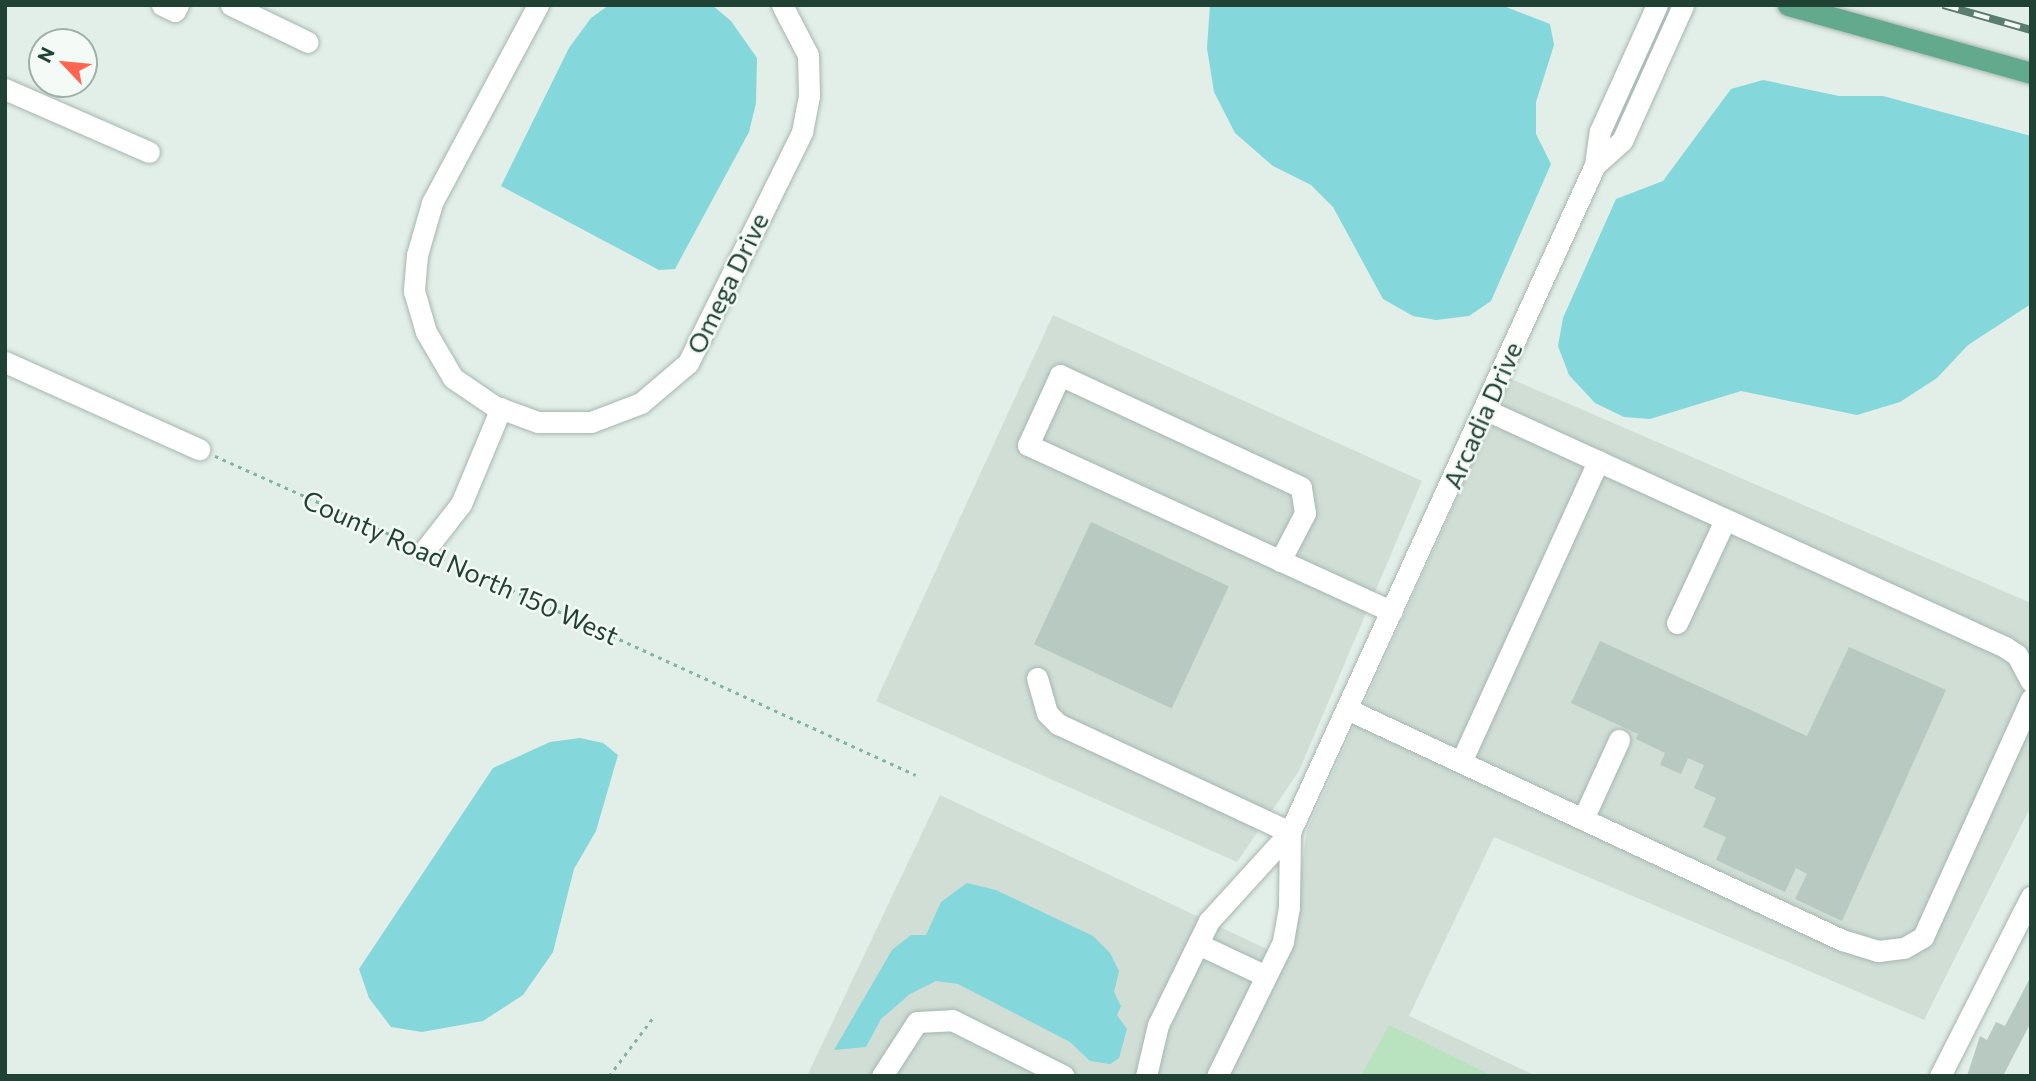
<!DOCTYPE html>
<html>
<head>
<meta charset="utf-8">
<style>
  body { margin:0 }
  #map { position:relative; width:2036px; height:1081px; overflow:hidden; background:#e2eee8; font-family:Commissioner,sans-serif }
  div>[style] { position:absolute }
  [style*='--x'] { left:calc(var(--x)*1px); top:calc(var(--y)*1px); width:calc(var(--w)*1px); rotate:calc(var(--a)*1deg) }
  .built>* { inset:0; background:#d0ded6 }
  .green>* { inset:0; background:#b9e2bf }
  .water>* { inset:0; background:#84d7da }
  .building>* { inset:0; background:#b7c9c0; transform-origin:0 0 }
  .path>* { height:2.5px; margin-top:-1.25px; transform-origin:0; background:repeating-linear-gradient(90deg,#7fb69e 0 3.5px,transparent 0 8.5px) }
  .roads { filter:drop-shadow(0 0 2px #a4b7af) drop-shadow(0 0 2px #a4b7af) }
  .minor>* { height:21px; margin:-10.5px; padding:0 10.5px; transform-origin:10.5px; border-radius:10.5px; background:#fff }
  .major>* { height:21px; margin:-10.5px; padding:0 10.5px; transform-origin:10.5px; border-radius:10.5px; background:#62a98e }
  .rail>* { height:8px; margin-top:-4px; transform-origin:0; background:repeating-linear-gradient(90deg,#f4faf6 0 16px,#5a7d70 0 32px); box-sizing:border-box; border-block:2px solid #5a7d70 }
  span { translate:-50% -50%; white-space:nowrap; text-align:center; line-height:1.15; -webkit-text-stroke:5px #f4faf6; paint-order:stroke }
  .street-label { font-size:26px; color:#204235 }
  .frame { position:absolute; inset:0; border:7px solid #204235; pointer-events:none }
  .north { position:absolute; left:28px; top:28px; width:70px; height:70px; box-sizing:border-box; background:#f4faf6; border:2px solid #9fb0a9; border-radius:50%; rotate:296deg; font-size:19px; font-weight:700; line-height:28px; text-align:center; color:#204235 }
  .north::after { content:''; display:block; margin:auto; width:24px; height:32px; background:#ff6550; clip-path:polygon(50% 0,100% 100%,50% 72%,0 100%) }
</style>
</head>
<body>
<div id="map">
  <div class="built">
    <i style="clip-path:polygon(1053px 315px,1422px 481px,1299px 771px,1237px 862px,876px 701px)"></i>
    <i style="clip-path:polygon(1511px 379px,2031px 603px,2031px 806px,1924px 1020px,1494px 837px,1409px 1016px,1536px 1076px,807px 1076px,940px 795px,1288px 959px,1307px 830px)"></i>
  </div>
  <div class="green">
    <i style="clip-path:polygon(1389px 1025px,1493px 1076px,1361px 1076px)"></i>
  </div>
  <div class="water">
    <i style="clip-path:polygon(609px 5px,712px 5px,731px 21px,757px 58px,756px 103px,749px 132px,675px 269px,659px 270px,501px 186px,569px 48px,591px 18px)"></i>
    <i style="clip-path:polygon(1210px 5px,1501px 5px,1550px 24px,1554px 45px,1536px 102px,1536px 134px,1551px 164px,1491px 301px,1469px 316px,1436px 320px,1413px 316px,1383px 299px,1333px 207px,1311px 185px,1273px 166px,1235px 133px,1214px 92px,1207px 48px)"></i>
    <i style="clip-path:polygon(1763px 80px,1839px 96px,1883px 96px,2031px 136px,2031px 304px,1968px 345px,1937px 378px,1900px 402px,1857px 415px,1741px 391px,1650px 419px,1624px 417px,1595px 403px,1569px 375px,1558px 346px,1563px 318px,1616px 199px,1663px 181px,1731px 89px)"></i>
    <i style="clip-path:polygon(580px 738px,603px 743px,618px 755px,596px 831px,574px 869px,553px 952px,523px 995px,483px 1021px,422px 1032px,391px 1027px,369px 998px,359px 969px,493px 768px,550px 742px)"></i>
    <i style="clip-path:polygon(967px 883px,996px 890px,1093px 936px,1110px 953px,1119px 971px,1114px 992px,1121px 1006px,1117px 1015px,1127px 1029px,1119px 1058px,1110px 1064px,1090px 1061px,1070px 1042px,958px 984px,936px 981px,910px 994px,881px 1019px,866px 1047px,834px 1050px,892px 950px,911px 935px,926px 935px,941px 902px)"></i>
  </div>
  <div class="building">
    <i style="left:1091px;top:522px;width:152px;height:135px;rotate:25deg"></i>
    <i style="clip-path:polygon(1600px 641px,1807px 736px,1849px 647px,1946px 690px,1842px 921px,1795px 899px,1807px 874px,1796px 868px,1785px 892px,1716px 860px,1726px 837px,1703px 827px,1716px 798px,1694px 788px,1704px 765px,1688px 758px,1681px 774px,1660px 765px,1665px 753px,1636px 739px,1638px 734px,1571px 703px)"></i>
    <i style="clip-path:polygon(2031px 976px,2031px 1022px,2003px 1076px,1967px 1076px,1980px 1036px,1987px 1040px,1996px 1022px,2005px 1026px)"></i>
  </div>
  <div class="path">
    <i style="--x:215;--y:456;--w:210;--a:24.1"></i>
    <i style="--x:442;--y:558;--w:521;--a:24.6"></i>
    <i style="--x:609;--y:1076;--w:76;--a:-53"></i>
  </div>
  <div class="roads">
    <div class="minor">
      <i style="--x:162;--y:5;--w:14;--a:25"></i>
      <i style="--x:175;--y:11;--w:7;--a:-63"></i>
      <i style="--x:231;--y:5;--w:85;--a:25.7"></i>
      <i style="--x:538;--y:5;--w:225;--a:118.2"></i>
      <i style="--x:432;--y:203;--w:54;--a:106.1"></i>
      <i style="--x:417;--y:255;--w:36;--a:95"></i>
      <i style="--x:414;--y:291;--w:43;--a:73.7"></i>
      <i style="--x:426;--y:332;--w:53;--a:59.6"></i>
      <i style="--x:453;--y:378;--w:50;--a:34.3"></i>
      <i style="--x:494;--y:406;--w:47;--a:20"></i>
      <i style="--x:538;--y:422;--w:53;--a:0"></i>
      <i style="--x:591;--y:422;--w:53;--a:-20.8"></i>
      <i style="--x:641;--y:403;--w:62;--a:-40.4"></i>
      <i style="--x:688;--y:363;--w:258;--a:-63.7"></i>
      <i style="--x:802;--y:132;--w:37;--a:-79"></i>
      <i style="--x:809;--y:96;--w:41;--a:-91.4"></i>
      <i style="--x:808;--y:55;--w:56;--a:-117.5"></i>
      <i style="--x:5;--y:89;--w:157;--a:23.6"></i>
      <i style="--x:1595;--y:165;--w:34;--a:-82"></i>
      <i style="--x:1600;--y:131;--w:138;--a:-65.7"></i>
      <i style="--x:5;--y:362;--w:213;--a:24.2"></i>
      <i style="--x:1484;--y:409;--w:573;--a:24.55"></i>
      <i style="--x:2005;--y:647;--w:14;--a:34"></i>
      <i style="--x:2017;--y:655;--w:30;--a:62"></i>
      <i style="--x:425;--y:550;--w:58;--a:-52"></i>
      <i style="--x:461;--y:504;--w:104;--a:-67.4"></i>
      <i style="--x:1280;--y:561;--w:54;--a:-62.5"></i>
      <i style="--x:1305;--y:513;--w:26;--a:-99"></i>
      <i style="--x:1301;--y:487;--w:266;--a:-155.1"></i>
      <i style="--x:1060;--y:375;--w:77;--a:114.6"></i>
      <i style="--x:1028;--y:445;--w:400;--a:24.6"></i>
      <i style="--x:1677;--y:623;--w:114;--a:-65"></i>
      <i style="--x:1037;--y:678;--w:36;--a:74"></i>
      <i style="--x:1047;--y:713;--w:16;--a:45"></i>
      <i style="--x:1058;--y:724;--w:256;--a:25"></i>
      <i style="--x:1290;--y:832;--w:733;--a:-65.43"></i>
      <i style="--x:1595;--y:165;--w:36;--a:-42"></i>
      <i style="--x:1622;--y:141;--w:149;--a:-65.8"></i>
      <i style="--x:1347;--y:709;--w:546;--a:25.02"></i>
      <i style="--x:1842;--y:940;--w:38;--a:17"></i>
      <i style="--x:1878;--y:951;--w:26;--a:-7"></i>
      <i style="--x:1904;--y:948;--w:22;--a:-30"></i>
      <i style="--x:1923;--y:937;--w:261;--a:-65.6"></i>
      <i style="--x:1461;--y:762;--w:331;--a:-65.5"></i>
      <i style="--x:1583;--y:819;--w:87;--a:-65.5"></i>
      <i style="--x:1198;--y:944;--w:75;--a:25.2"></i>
      <i style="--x:882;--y:1076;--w:64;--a:-57.1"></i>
      <i style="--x:917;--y:1022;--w:35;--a:-3"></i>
      <i style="--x:952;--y:1020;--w:125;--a:26.6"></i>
      <i style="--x:1146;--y:1076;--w:52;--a:-76.8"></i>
      <i style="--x:1158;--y:1025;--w:116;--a:-63.9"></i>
      <i style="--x:1209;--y:921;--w:120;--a:-47.7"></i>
      <i style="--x:1290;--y:832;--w:75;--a:90.8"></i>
      <i style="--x:1289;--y:907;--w:36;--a:100"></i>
      <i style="--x:1283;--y:942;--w:149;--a:116.2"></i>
      <i style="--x:1940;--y:1076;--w:201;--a:-63.1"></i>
    </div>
    <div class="major">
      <i style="--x:1788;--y:5;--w:252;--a:15.6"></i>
    </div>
  </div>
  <div class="rail">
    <i style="--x:1943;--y:5;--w:91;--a:15.9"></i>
  </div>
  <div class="street-label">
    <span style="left:727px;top:283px;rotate:-64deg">Omega Drive</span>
    <span style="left:1482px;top:415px;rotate:-66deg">Arcadia Drive</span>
    <span style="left:461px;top:567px;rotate:24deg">County Road North 150 West</span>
  </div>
  <div class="frame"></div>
  <div class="north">N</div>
</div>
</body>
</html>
